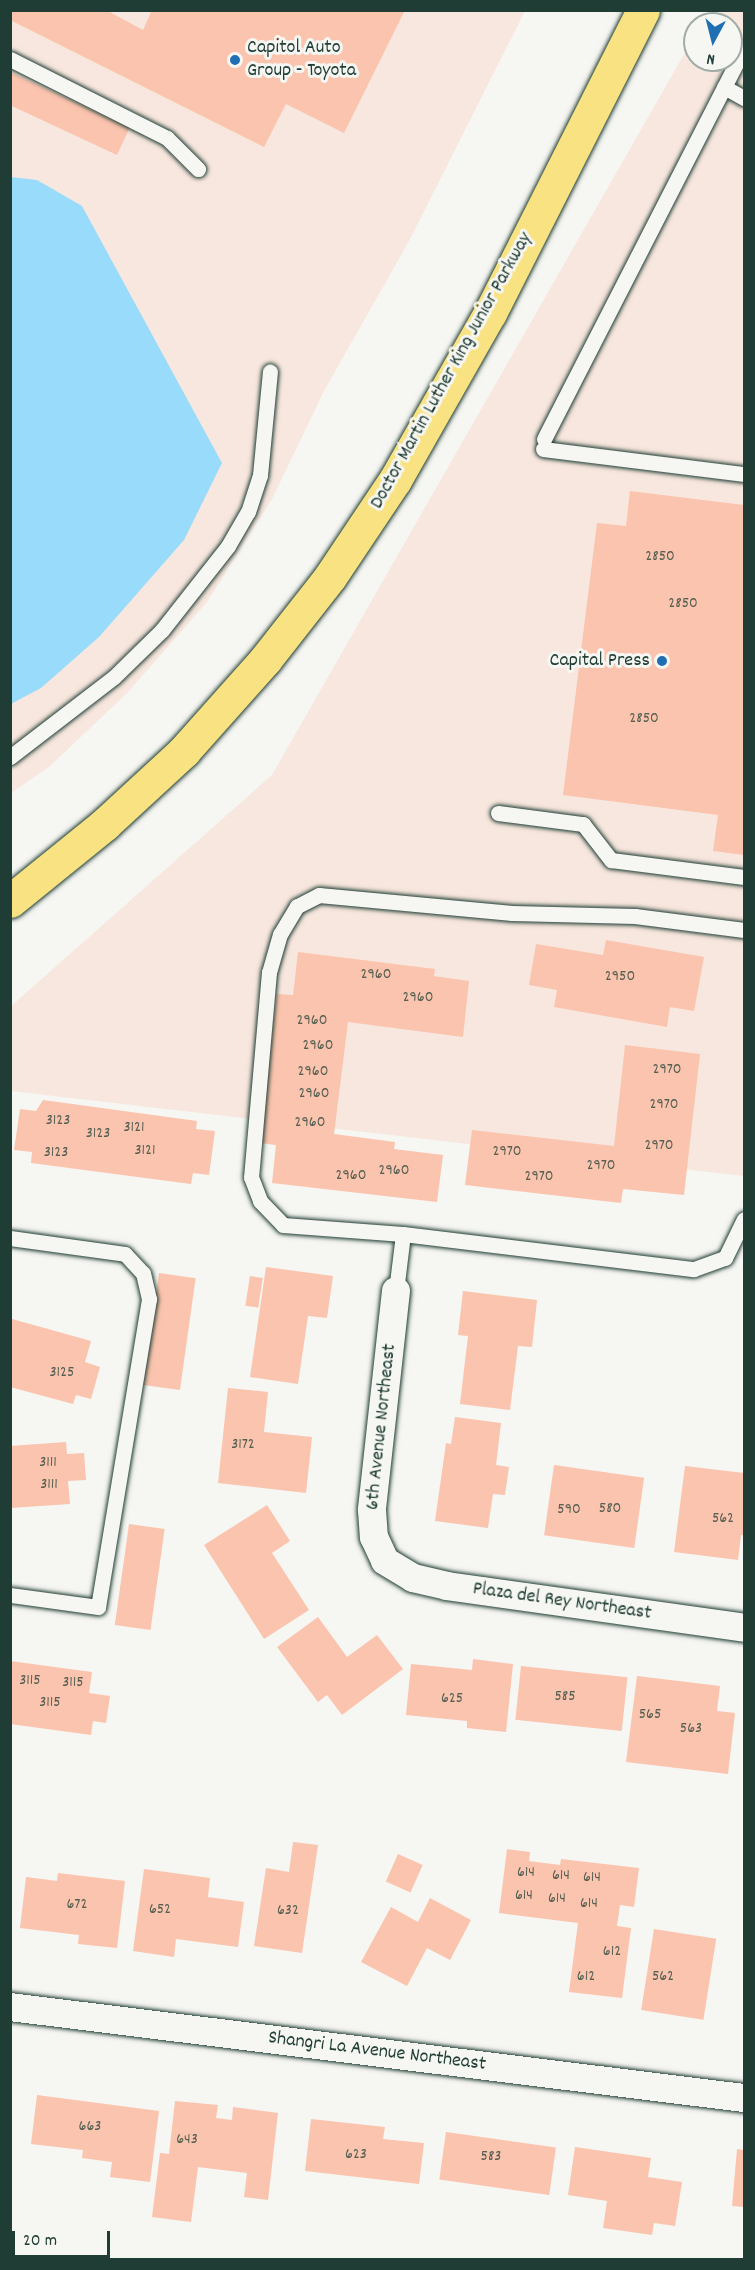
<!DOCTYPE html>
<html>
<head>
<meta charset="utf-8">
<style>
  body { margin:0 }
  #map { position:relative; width:755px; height:2270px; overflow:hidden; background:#f6f6f2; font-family:Dekko,sans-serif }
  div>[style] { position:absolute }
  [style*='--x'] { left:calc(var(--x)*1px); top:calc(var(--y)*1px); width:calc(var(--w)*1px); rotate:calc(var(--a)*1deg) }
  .built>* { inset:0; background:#f8e7de }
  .water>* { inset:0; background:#99dbfb }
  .building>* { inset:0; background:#fbc4ae; transform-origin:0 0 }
  .roads { filter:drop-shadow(0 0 2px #1f3d34) drop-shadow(0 0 2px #1f3d34) }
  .lane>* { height:15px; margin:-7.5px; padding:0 7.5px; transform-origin:7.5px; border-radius:7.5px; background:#f6f6f2 }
  .street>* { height:28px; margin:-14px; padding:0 14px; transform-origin:14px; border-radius:14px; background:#f6f6f2 }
  .highway>* { height:33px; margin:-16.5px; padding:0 16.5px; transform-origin:16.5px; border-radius:16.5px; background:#f8e281 }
  .dots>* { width:16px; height:16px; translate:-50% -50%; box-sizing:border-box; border:3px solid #f6f6f2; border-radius:50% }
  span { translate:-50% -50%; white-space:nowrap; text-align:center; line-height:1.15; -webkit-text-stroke:6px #f6f6f2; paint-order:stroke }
  .number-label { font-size:16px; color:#565f52 }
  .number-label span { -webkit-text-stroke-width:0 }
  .poi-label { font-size:20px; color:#1f3d34 }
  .left { translate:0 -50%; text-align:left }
  .right { translate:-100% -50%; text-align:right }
  .street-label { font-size:20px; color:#1f3d34 }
  .frame { position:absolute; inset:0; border:12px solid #1f3d34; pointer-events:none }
  .north { position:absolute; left:683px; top:12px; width:60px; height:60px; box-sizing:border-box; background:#f6f6f2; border:2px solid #a0aca6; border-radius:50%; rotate:187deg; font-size:16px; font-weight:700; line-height:24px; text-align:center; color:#1f3d34 }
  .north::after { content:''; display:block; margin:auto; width:21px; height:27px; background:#1f6fb2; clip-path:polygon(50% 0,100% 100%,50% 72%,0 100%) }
  .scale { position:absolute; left:12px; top:2231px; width:98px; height:27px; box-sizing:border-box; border:3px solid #1f3d34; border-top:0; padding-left:8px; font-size:18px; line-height:21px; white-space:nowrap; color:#1f3d34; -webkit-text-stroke:4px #f6f6f2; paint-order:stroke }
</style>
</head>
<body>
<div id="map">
  <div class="built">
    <i style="clip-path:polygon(11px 11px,525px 11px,409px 241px,324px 391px,272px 499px,207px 602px,128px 692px,50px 766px,11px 793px)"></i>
    <i style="clip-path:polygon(709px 11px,744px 11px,744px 1176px,11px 1091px,10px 1007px,272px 775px,695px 35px,695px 60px,731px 60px,731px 24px,701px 24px)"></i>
  </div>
  <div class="water">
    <i style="clip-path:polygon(11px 177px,37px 180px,82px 206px,222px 463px,184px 540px,99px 637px,41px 688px,11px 704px)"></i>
  </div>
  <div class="building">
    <i style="clip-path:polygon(10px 10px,106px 10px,143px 30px,152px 10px,405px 10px,344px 133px,286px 104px,264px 147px,10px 20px)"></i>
    <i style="left:10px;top:72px;width:132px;height:30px;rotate:25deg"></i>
    <i style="clip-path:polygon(630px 491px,744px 505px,744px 855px,713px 851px,718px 815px,563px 795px,597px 523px,626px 526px)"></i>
    <i style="clip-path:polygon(606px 940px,704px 957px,694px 1011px,670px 1007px,667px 1027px,554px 1007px,557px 990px,529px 985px,536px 944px,603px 955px)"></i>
    <i style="clip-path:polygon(298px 952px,435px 969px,434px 976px,469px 981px,463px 1037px,348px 1022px,334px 1134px,395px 1142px,394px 1149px,443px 1155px,437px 1202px,272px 1183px,276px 1145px,259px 1143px,277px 994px,293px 995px)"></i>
    <i style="clip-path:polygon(625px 1045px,700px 1054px,684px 1195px,623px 1189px,621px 1203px,465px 1185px,472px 1130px,614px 1146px)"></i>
    <i style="clip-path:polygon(43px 1100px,197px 1121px,196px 1129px,215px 1131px,209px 1175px,193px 1173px,191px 1184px,31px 1163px,32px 1152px,14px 1150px,20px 1109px,36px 1111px)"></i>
    <i style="clip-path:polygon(266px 1267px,333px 1276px,327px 1318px,308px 1316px,298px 1384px,250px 1377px)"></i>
    <i style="left:159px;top:1273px;width:37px;height:113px;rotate:8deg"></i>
    <i style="left:250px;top:1276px;width:13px;height:30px;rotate:9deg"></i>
    <i style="clip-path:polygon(463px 1291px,537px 1300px,532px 1347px,518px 1346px,510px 1410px,460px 1404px,468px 1336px,458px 1335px)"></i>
    <i style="clip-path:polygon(12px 1319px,91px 1341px,85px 1362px,100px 1367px,91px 1399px,76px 1395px,73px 1404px,10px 1387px)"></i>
    <i style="clip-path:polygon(228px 1388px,268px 1392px,264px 1432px,312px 1437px,306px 1493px,218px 1483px)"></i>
    <i style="clip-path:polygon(455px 1417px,501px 1423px,496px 1465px,509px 1467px,505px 1495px,493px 1494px,488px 1528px,435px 1521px,446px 1443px,451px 1444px)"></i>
    <i style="clip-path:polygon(66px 1442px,67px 1454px,84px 1453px,86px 1480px,68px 1481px,70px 1504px,10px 1508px,10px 1446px)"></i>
    <i style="left:554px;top:1465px;width:91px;height:71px;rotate:8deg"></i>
    <i style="clip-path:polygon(685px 1466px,744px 1473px,744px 1535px,741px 1535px,738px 1560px,674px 1552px)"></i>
    <i style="clip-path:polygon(267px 1505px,290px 1541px,272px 1553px,309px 1610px,264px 1639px,204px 1545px)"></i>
    <i style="left:129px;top:1524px;width:36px;height:102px;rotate:8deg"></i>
    <i style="clip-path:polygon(318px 1617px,347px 1657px,377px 1635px,403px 1669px,342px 1715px,327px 1695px,318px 1702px,277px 1647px)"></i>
    <i style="clip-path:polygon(473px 1659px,513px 1664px,506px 1732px,467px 1728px,467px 1721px,406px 1715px,411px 1664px,472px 1670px)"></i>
    <i style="clip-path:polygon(10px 1661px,92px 1672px,89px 1693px,110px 1696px,106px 1723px,93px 1721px,91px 1735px,10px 1724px)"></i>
    <i style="left:521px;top:1666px;width:107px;height:54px;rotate:6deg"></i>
    <i style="clip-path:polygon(637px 1676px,720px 1686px,717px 1711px,735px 1713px,728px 1774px,626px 1762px)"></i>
    <i style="clip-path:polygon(293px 1842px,318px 1845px,302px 1953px,254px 1946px,266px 1868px,289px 1872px)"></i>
    <i style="clip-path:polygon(507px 1849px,530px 1852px,529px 1861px,560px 1865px,561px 1859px,639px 1868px,634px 1907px,620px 1905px,617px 1926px,631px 1928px,622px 1998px,569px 1992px,578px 1923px,499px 1913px)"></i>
    <i style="left:398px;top:1854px;width:27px;height:30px;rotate:24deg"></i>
    <i style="clip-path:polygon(144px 1869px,210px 1878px,208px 1897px,244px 1902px,238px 1947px,176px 1939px,174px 1957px,133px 1951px)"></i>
    <i style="clip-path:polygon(58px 1873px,125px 1881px,117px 1948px,78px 1944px,79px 1935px,20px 1928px,26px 1877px,57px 1881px)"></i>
    <i style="clip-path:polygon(430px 1898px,471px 1920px,450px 1960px,427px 1948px,407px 1986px,361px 1962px,391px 1907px,418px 1922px)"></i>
    <i style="left:654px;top:1929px;width:63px;height:82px;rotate:9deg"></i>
    <i style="clip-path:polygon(37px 2095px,159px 2111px,150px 2182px,110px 2177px,112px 2162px,82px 2158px,83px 2150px,31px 2144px)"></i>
    <i style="clip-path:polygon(175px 2101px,218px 2105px,216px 2118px,232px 2120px,233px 2107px,278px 2113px,268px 2200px,244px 2197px,247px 2173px,198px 2167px,191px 2222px,152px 2217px,160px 2153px,169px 2154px)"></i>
    <i style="clip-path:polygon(311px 2119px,385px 2127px,383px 2139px,424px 2143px,419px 2184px,305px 2171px)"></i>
    <i style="left:446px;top:2132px;width:111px;height:48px;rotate:8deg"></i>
    <i style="clip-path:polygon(575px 2147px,651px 2158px,648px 2177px,682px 2182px,675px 2226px,654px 2223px,652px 2235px,603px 2228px,607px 2201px,568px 2195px)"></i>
    <i style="clip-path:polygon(737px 2149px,744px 2150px,744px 2207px,732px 2206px)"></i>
  </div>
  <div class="roads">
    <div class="lane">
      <i style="--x:10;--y:59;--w:176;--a:26.7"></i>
      <i style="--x:167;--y:138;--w:44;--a:45"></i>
      <i style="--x:724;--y:87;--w:23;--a:29"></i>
      <i style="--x:544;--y:439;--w:439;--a:-62.9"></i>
      <i style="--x:543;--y:449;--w:203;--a:7.1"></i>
      <i style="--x:10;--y:757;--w:131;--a:-37.6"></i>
      <i style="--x:114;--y:677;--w:67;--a:-44.4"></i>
      <i style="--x:162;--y:630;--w:107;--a:-51.8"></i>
      <i style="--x:228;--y:546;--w:39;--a:-60"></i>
      <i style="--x:248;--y:512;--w:39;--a:-72"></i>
      <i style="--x:260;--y:475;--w:104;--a:-84.5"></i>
      <i style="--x:498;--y:813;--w:86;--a:7.4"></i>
      <i style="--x:583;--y:824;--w:46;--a:52.1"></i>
      <i style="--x:611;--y:860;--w:134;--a:7.3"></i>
      <i style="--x:744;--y:930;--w:110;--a:-172.7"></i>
      <i style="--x:635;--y:916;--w:123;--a:-178.6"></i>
      <i style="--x:512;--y:913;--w:194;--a:-174.7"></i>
      <i style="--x:319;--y:895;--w:25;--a:153"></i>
      <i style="--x:297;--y:906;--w:33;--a:121"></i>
      <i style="--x:280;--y:934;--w:40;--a:106"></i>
      <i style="--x:269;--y:972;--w:206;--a:95"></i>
      <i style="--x:251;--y:1177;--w:26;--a:69"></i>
      <i style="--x:260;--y:1201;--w:33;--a:46"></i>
      <i style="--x:283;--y:1225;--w:120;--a:4.3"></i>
      <i style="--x:403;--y:1234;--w:293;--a:6.9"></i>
      <i style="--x:694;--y:1269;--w:33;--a:-20"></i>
      <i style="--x:725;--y:1258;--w:43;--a:-64"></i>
      <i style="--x:10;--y:1238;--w:116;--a:7.9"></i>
      <i style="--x:125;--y:1254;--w:26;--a:47"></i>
      <i style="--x:143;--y:1273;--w:27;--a:77"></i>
      <i style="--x:149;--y:1299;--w:312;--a:99.4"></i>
      <i style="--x:98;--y:1607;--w:89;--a:-172.2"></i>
      <i style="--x:396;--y:1291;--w:57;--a:-83"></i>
    </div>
    <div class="street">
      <i style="--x:396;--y:1291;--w:220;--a:96.3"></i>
      <i style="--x:372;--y:1510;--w:27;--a:86"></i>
      <i style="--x:374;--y:1537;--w:26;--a:65"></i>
      <i style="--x:385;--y:1561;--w:33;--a:31"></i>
      <i style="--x:413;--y:1578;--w:35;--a:13"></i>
      <i style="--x:447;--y:1586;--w:300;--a:8"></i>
      <i style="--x:10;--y:2007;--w:740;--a:7.07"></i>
    </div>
    <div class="highway">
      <i style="--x:10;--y:901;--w:122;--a:-39"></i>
      <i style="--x:105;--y:824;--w:108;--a:-42.7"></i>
      <i style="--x:184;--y:751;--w:122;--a:-48.3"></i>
      <i style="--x:265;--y:660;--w:105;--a:-51.9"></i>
      <i style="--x:330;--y:577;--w:117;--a:-56.2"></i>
      <i style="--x:395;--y:480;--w:192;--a:-60.4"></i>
      <i style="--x:490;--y:313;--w:339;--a:-63.2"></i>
    </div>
  </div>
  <div class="dots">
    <i style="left:235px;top:60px;background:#1f6fb2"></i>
    <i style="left:662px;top:661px;background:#1f6fb2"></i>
  </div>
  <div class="number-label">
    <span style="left:660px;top:557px">2850</span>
    <span style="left:683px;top:604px">2850</span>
    <span style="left:644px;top:719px">2850</span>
    <span style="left:376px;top:975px">2960</span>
    <span style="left:620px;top:977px">2950</span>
    <span style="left:418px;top:998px">2960</span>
    <span style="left:312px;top:1021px">2960</span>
    <span style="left:318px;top:1046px">2960</span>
    <span style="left:667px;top:1070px">2970</span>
    <span style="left:313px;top:1072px">2960</span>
    <span style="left:314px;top:1094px">2960</span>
    <span style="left:664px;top:1105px">2970</span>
    <span style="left:58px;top:1121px">3123</span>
    <span style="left:310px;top:1123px">2960</span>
    <span style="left:134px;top:1128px">3121</span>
    <span style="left:98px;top:1134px">3123</span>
    <span style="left:659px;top:1146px">2970</span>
    <span style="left:145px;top:1151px">3121</span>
    <span style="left:507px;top:1152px">2970</span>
    <span style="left:56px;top:1153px">3123</span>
    <span style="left:601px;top:1166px">2970</span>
    <span style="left:394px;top:1171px">2960</span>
    <span style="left:351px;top:1176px">2960</span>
    <span style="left:539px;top:1177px">2970</span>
    <span style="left:62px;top:1373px">3125</span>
    <span style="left:243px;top:1445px">3172</span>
    <span style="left:48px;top:1463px">3111</span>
    <span style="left:49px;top:1485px">3111</span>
    <span style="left:610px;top:1509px">580</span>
    <span style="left:569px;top:1510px">590</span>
    <span style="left:723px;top:1519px">562</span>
    <span style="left:30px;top:1681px">3115</span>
    <span style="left:73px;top:1683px">3115</span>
    <span style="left:565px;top:1697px">585</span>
    <span style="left:452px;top:1699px">625</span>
    <span style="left:50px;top:1703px">3115</span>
    <span style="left:650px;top:1715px">565</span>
    <span style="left:691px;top:1729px">563</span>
    <span style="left:526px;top:1873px">614</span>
    <span style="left:561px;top:1876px">614</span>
    <span style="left:592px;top:1878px">614</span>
    <span style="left:524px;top:1896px">614</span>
    <span style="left:557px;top:1899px">614</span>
    <span style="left:589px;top:1904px">614</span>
    <span style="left:77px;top:1905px">672</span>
    <span style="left:160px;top:1910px">652</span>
    <span style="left:288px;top:1911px">632</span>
    <span style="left:612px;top:1952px">612</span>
    <span style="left:586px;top:1977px">612</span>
    <span style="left:663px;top:1977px">562</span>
    <span style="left:90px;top:2127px">663</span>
    <span style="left:187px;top:2140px">643</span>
    <span style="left:356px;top:2155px">623</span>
    <span style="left:491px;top:2157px">583</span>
  </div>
  <div class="poi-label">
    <span class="left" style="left:247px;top:60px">Capitol Auto<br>Group - Toyota</span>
    <span class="right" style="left:650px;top:661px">Capital Press</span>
  </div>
  <div class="street-label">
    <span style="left:452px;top:371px;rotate:-61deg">Doctor Martin Luther King Junior Parkway</span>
    <span style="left:382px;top:1427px;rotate:-84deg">6th Avenue Northeast</span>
    <span style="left:562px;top:1602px;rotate:8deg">Plaza del Rey Northeast</span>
    <span style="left:377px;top:2052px;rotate:7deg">Shangri La Avenue Northeast</span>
  </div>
  <div class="frame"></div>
  <div class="north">N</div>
  <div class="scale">20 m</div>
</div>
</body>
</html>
